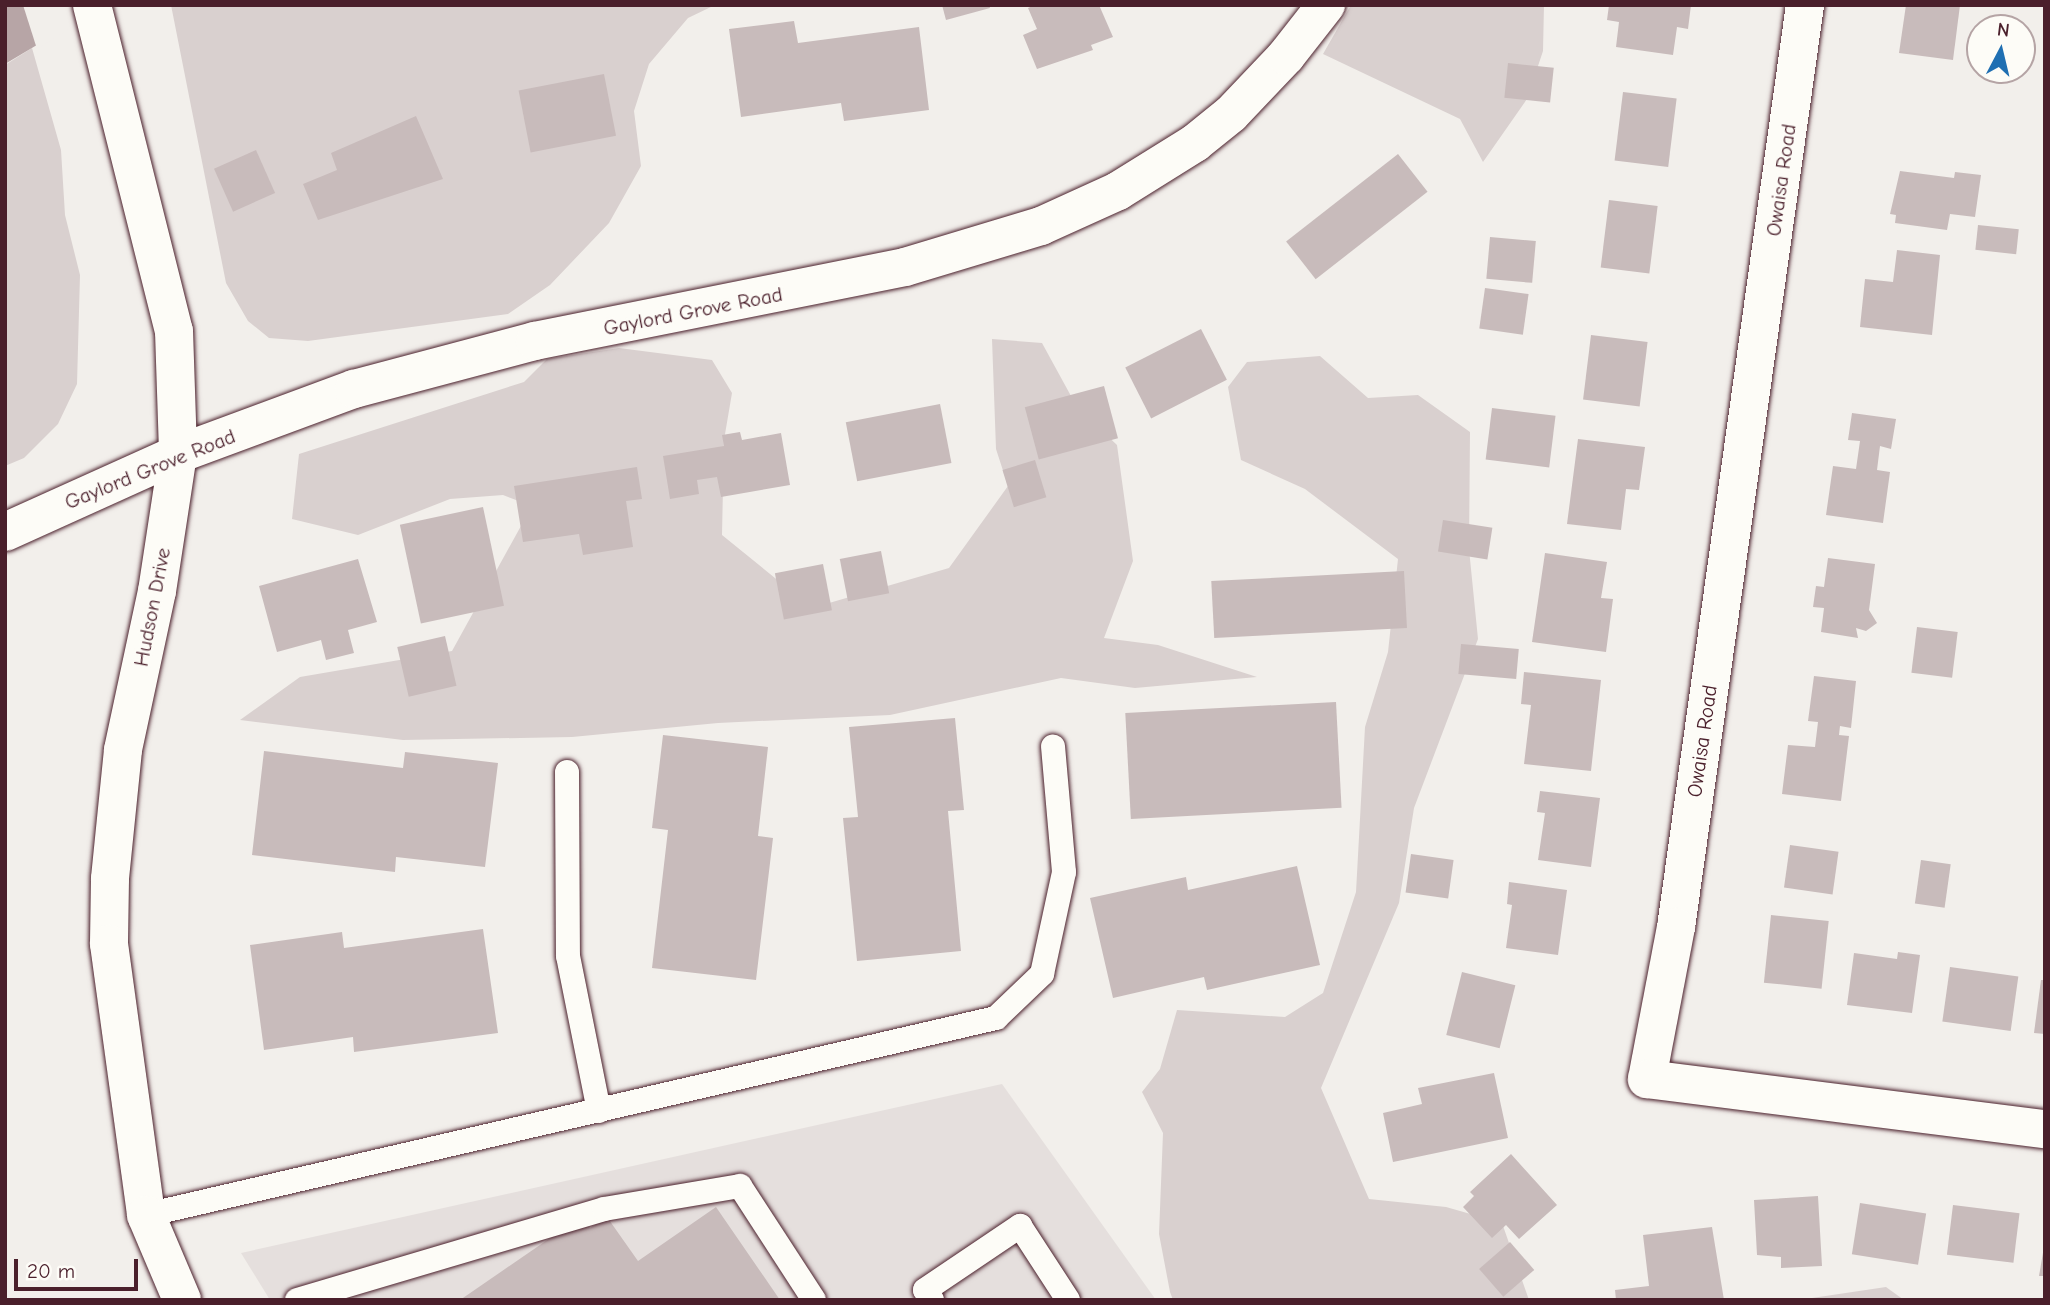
<!DOCTYPE html>
<html>
<head>
<meta charset="utf-8">
<style>
  body { margin:0 }
  #map { position:relative; width:2050px; height:1305px; overflow:hidden; background:#f2efeb; font-family:"Comic Neue",sans-serif }
  div>[style] { position:absolute }
  [style*='--x'] { left:calc(var(--x)*1px); top:calc(var(--y)*1px); width:calc(var(--w)*1px); rotate:calc(var(--a)*1deg) }
  .built>* { inset:0; background:#e5dfdd }
  .green>* { inset:0; background:#d9d0cf }
  .water>* { inset:0; background:#b7a5a6 }
  .pier>* { inset:0; background:#f2efeb }
  .building>* { inset:0; background:#c8bbbb; transform-origin:0 0 }
  .roads { filter:drop-shadow(0 0 2px #4a1f2b) drop-shadow(0 0 2px #4a1f2b) }
  .service>* { height:24px; margin:-12px; padding:0 12px; transform-origin:12px; border-radius:12px; background:#fdfcf7 }
  .minor>* { height:38px; margin:-19px; padding:0 19px; transform-origin:19px; border-radius:19px; background:#fdfcf7 }
  .tertiary>* { height:38px; margin:-19px; padding:0 19px; transform-origin:19px; border-radius:19px; background:#fdfcf7 }
  span { translate:-50% -50%; white-space:nowrap; text-align:center; line-height:1.15; -webkit-text-stroke:6px #fdfcf7; paint-order:stroke }
  .street-label { font-size:21px; color:#4a1f2b }
  .frame { position:absolute; inset:0; border:7px solid #4a1f2b; pointer-events:none }
  .north { position:absolute; left:1966px; top:14px; width:70px; height:70px; box-sizing:border-box; background:#fdfcf7; border:2px solid #b5a4a5; border-radius:50%; rotate:7deg; font-size:19px; font-weight:700; line-height:28px; text-align:center; color:#4a1f2b }
  .north::after { content:''; display:block; margin:auto; width:24px; height:32px; background:#1f6fb2; clip-path:polygon(50% 0,100% 100%,50% 72%,0 100%) }
  .scale { position:absolute; left:14px; top:1259px; width:124px; height:32px; box-sizing:border-box; border:4px solid #4a1f2b; border-top:0; padding-left:9px; font-size:21px; line-height:24px; white-space:nowrap; color:#4a1f2b; -webkit-text-stroke:5px #fdfcf7; paint-order:stroke }
</style>
</head>
<body>
<div id="map">
  <div class="built">
    <i style="clip-path:polygon(1002px 1084px,1156px 1300px,270px 1300px,241px 1253px)"></i>
  </div>
  <div class="green">
    <i style="clip-path:polygon(171px 5px,715px 5px,688px 18px,649px 64px,634px 111px,641px 166px,609px 223px,550px 285px,508px 314px,308px 341px,269px 338px,248px 321px,226px 283px)"></i>
    <i style="clip-path:polygon(1351px 5px,1544px 5px,1543px 51px,1527px 99px,1483px 162px,1460px 119px,1323px 54px)"></i>
    <i style="clip-path:polygon(32px 48px,61px 150px,65px 215px,80px 275px,77px 384px,58px 424px,24px 458px,5px 466px,5px 65px)"></i>
    <i style="clip-path:polygon(992px 339px,1042px 343px,1077px 407px,1117px 445px,1133px 561px,1104px 638px,1158px 645px,1257px 677px,1135px 688px,1061px 678px,890px 715px,718px 723px,572px 737px,403px 740px,240px 720px,300px 677px,452px 651px,532px 506px,503px 495px,450px 499px,358px 535px,292px 519px,299px 454px,524px 382px,547px 359px,619px 348px,712px 360px,732px 393px,724px 440px,722px 535px,812px 608px,949px 568px,1008px 486px,996px 449px)"></i>
    <i style="clip-path:polygon(1320px 356px,1368px 398px,1418px 395px,1470px 432px,1469px 549px,1478px 639px,1414px 808px,1399px 903px,1321px 1088px,1369px 1199px,1446px 1207px,1502px 1223px,1529px 1300px,1173px 1300px,1170px 1292px,1159px 1234px,1163px 1133px,1142px 1092px,1160px 1069px,1177px 1010px,1285px 1017px,1323px 993px,1356px 892px,1365px 727px,1388px 652px,1398px 559px,1305px 489px,1241px 460px,1228px 387px,1247px 362px)"></i>
    <i style="clip-path:polygon(1886px 1287px,1904px 1300px,1811px 1300px,1812px 1298px)"></i>
  </div>
  <div class="water">
    <i style="clip-path:polygon(5px 5px,104px 5px,5px 64px)"></i>
  </div>
  <div class="pier">
    <i style="clip-path:polygon(23px 5px,107px 5px,37px 49px)"></i>
  </div>
  <div class="building">
    <i style="clip-path:polygon(942px 5px,989px 5px,990px 8px,946px 20px)"></i>
    <i style="clip-path:polygon(1035px 5px,1099px 5px,1113px 37px,1091px 45px,1093px 50px,1037px 69px,1023px 35px,1037px 29px,1028px 8px)"></i>
    <i style="clip-path:polygon(1609px 5px,1691px 5px,1688px 29px,1677px 27px,1673px 55px,1616px 47px,1619px 22px,1607px 20px)"></i>
    <i style="clip-path:polygon(1906px 5px,1960px 5px,1953px 60px,1899px 53px)"></i>
    <i style="clip-path:polygon(794px 21px,798px 43px,919px 27px,929px 110px,844px 121px,841px 103px,741px 117px,729px 29px)"></i>
    <i style="left:1508px;top:63px;width:46px;height:35px;rotate:6deg"></i>
    <i style="left:604px;top:74px;width:63px;height:87px;rotate:79deg"></i>
    <i style="left:1623px;top:92px;width:54px;height:69px;rotate:7deg"></i>
    <i style="clip-path:polygon(416px 116px,443px 179px,318px 220px,303px 184px,337px 170px,331px 153px)"></i>
    <i style="left:256px;top:150px;width:47px;height:46px;rotate:66deg"></i>
    <i style="left:1398px;top:154px;width:48px;height:142px;rotate:52deg"></i>
    <i style="clip-path:polygon(1900px 171px,1954px 178px,1955px 172px,1981px 175px,1975px 217px,1950px 214px,1947px 230px,1895px 223px,1896px 215px,1890px 214px)"></i>
    <i style="left:1609px;top:200px;width:49px;height:68px;rotate:7deg"></i>
    <i style="left:1978px;top:225px;width:41px;height:25px;rotate:6deg"></i>
    <i style="left:1490px;top:237px;width:46px;height:42px;rotate:5deg"></i>
    <i style="clip-path:polygon(1897px 250px,1940px 255px,1932px 335px,1860px 327px,1865px 279px,1893px 282px)"></i>
    <i style="left:1485px;top:288px;width:44px;height:41px;rotate:8deg"></i>
    <i style="left:1201px;top:329px;width:57px;height:85px;rotate:63deg"></i>
    <i style="left:1591px;top:335px;width:57px;height:65px;rotate:7deg"></i>
    <i style="left:1104px;top:386px;width:54px;height:82px;rotate:75deg"></i>
    <i style="left:940px;top:404px;width:60px;height:96px;rotate:79deg"></i>
    <i style="left:1492px;top:408px;width:64px;height:52px;rotate:7deg"></i>
    <i style="clip-path:polygon(1852px 413px,1896px 419px,1891px 449px,1880px 446px,1877px 470px,1890px 472px,1883px 523px,1826px 515px,1833px 466px,1856px 469px,1860px 441px,1848px 440px)"></i>
    <i style="clip-path:polygon(740px 432px,742px 440px,781px 433px,790px 485px,721px 497px,717px 477px,697px 480px,699px 494px,670px 499px,663px 456px,724px 446px,722px 435px)"></i>
    <i style="clip-path:polygon(1578px 439px,1645px 447px,1639px 490px,1626px 489px,1621px 530px,1567px 524px)"></i>
    <i style="left:1035px;top:460px;width:39px;height:34px;rotate:73deg"></i>
    <i style="clip-path:polygon(637px 467px,642px 499px,626px 501px,633px 547px,583px 555px,579px 534px,523px 542px,514px 486px)"></i>
    <i style="left:483px;top:507px;width:101px;height:85px;rotate:78deg"></i>
    <i style="left:1443px;top:520px;width:50px;height:32px;rotate:9deg"></i>
    <i style="left:881px;top:551px;width:43px;height:42px;rotate:79deg"></i>
    <i style="clip-path:polygon(1545px 553px,1607px 562px,1601px 598px,1613px 599px,1606px 652px,1532px 642px)"></i>
    <i style="clip-path:polygon(1828px 558px,1875px 564px,1869px 610px,1877px 623px,1866px 631px,1856px 628px,1858px 638px,1821px 632px,1824px 608px,1813px 607px,1816px 586px,1824px 587px)"></i>
    <i style="clip-path:polygon(358px 559px,377px 622px,348px 630px,354px 653px,326px 660px,321px 640px,277px 652px,259px 586px)"></i>
    <i style="left:823px;top:564px;width:47px;height:49px;rotate:79deg"></i>
    <i style="left:1404px;top:571px;width:57px;height:193px;rotate:87deg"></i>
    <i style="left:1917px;top:627px;width:41px;height:46px;rotate:7deg"></i>
    <i style="left:445px;top:636px;width:51px;height:49px;rotate:77deg"></i>
    <i style="left:1461px;top:644px;width:58px;height:30px;rotate:5deg"></i>
    <i style="clip-path:polygon(1524px 672px,1601px 680px,1591px 771px,1524px 764px,1531px 705px,1521px 704px)"></i>
    <i style="clip-path:polygon(1814px 676px,1856px 681px,1851px 728px,1840px 726px,1839px 735px,1849px 736px,1841px 801px,1782px 794px,1788px 745px,1815px 747px,1818px 722px,1808px 721px)"></i>
    <i style="left:1336px;top:702px;width:106px;height:211px;rotate:87deg"></i>
    <i style="clip-path:polygon(955px 718px,964px 810px,948px 811px,961px 951px,857px 961px,843px 818px,858px 817px,849px 727px)"></i>
    <i style="clip-path:polygon(663px 735px,768px 747px,758px 836px,773px 838px,756px 980px,652px 968px,668px 830px,652px 828px)"></i>
    <i style="clip-path:polygon(264px 751px,403px 768px,405px 752px,498px 763px,485px 867px,396px 857px,395px 872px,252px 855px)"></i>
    <i style="clip-path:polygon(1540px 791px,1600px 798px,1591px 867px,1538px 860px,1545px 813px,1537px 812px)"></i>
    <i style="left:1790px;top:845px;width:49px;height:43px;rotate:8deg"></i>
    <i style="left:1411px;top:854px;width:43px;height:39px;rotate:8deg"></i>
    <i style="left:1921px;top:860px;width:30px;height:44px;rotate:8deg"></i>
    <i style="clip-path:polygon(1297px 866px,1320px 965px,1207px 990px,1204px 977px,1113px 998px,1090px 898px,1186px 877px,1188px 890px)"></i>
    <i style="clip-path:polygon(1509px 882px,1567px 890px,1558px 955px,1506px 948px,1512px 905px,1507px 904px)"></i>
    <i style="left:1771px;top:915px;width:58px;height:68px;rotate:6deg"></i>
    <i style="clip-path:polygon(483px 929px,498px 1033px,354px 1052px,353px 1037px,264px 1050px,250px 945px,342px 932px,344px 948px)"></i>
    <i style="clip-path:polygon(1898px 952px,1920px 955px,1912px 1013px,1847px 1005px,1854px 953px,1897px 959px)"></i>
    <i style="left:1950px;top:967px;width:69px;height:55px;rotate:8deg"></i>
    <i style="left:1462px;top:972px;width:55px;height:65px;rotate:14deg"></i>
    <i style="clip-path:polygon(2041px 980px,2045px 980px,2045px 1034px,2034px 1033px)"></i>
    <i style="clip-path:polygon(1494px 1073px,1508px 1138px,1393px 1162px,1383px 1113px,1422px 1104px,1418px 1088px)"></i>
    <i style="clip-path:polygon(1511px 1154px,1557px 1205px,1519px 1239px,1506px 1225px,1492px 1238px,1463px 1207px,1474px 1196px,1470px 1192px)"></i>
    <i style="clip-path:polygon(1818px 1196px,1822px 1266px,1781px 1268px,1781px 1257px,1757px 1255px,1754px 1200px)"></i>
    <i style="left:1860px;top:1203px;width:67px;height:52px;rotate:9deg"></i>
    <i style="left:1953px;top:1205px;width:67px;height:50px;rotate:7deg"></i>
    <i style="clip-path:polygon(716px 1207px,780px 1300px,460px 1300px,582px 1216px,590px 1228px,607px 1217px,638px 1261px)"></i>
    <i style="clip-path:polygon(1712px 1227px,1724px 1300px,1616px 1300px,1615px 1290px,1649px 1286px,1643px 1235px)"></i>
    <i style="clip-path:polygon(2045px 1241px,2045px 1276px,2039px 1276px)"></i>
    <i style="left:1510px;top:1242px;width:37px;height:41px;rotate:49deg"></i>
  </div>
  <div class="roads">
    <div class="service">
      <i style="--x:567;--y:772;--w:184;--a:89.7"></i>
      <i style="--x:568;--y:956;--w:158;--a:78.7"></i>
      <i style="--x:146;--y:1215;--w:873;--a:-13.05"></i>
      <i style="--x:996;--y:1018;--w:64;--a:-43.7"></i>
      <i style="--x:1042;--y:974;--w:104;--a:-77.8"></i>
      <i style="--x:1064;--y:872;--w:126;--a:-95"></i>
      <i style="--x:297;--y:1300;--w:320;--a:-16.5"></i>
      <i style="--x:604;--y:1209;--w:138;--a:-9.6"></i>
      <i style="--x:740;--y:1186;--w:136;--a:57"></i>
      <i style="--x:932;--y:1300;--w:12;--a:-125"></i>
      <i style="--x:925;--y:1290;--w:115;--a:-34"></i>
      <i style="--x:1020;--y:1226;--w:88;--a:57"></i>
    </div>
    <div class="minor">
      <i style="--x:1805;--y:5;--w:931;--a:97.96"></i>
      <i style="--x:1676;--y:927;--w:155;--a:100.8"></i>
      <i style="--x:1647;--y:1079;--w:401;--a:7.2"></i>
      <i style="--x:5;--y:532;--w:190;--a:-24.3"></i>
      <i style="--x:178;--y:454;--w:188;--a:-20.3"></i>
      <i style="--x:354;--y:389;--w:187;--a:-14.9"></i>
      <i style="--x:535;--y:341;--w:377;--a:-11.3"></i>
      <i style="--x:905;--y:267;--w:142;--a:-16.8"></i>
      <i style="--x:1041;--y:226;--w:85;--a:-24.4"></i>
      <i style="--x:1118;--y:191;--w:91;--a:-31.9"></i>
      <i style="--x:1195;--y:143;--w:46;--a:-38.9"></i>
      <i style="--x:1231;--y:114;--w:80;--a:-46.5"></i>
      <i style="--x:1286;--y:56;--w:65;--a:-51.9"></i>
    </div>
    <div class="tertiary">
      <i style="--x:92;--y:5;--w:336;--a:75.9"></i>
      <i style="--x:174;--y:331;--w:123;--a:88.1"></i>
      <i style="--x:178;--y:454;--w:139;--a:98.7"></i>
      <i style="--x:157;--y:591;--w:163;--a:102.1"></i>
      <i style="--x:123;--y:750;--w:130;--a:95.8"></i>
      <i style="--x:110;--y:879;--w:65;--a:90.9"></i>
      <i style="--x:109;--y:944;--w:274;--a:82.2"></i>
      <i style="--x:146;--y:1215;--w:92;--a:67"></i>
    </div>
  </div>
  <div class="street-label">
    <span style="left:1781px;top:180px;rotate:-82deg">Owaisa Road</span>
    <span style="left:693px;top:311px;rotate:-11deg">Gaylord Grove Road</span>
    <span style="left:150px;top:469px;rotate:-22deg">Gaylord Grove Road</span>
    <span style="left:152px;top:607px;rotate:-79deg">Hudson Drive</span>
    <span style="left:1702px;top:741px;rotate:-82deg">Owaisa Road</span>
  </div>
  <div class="frame"></div>
  <div class="north">N</div>
  <div class="scale">20 m</div>
</div>
</body>
</html>
